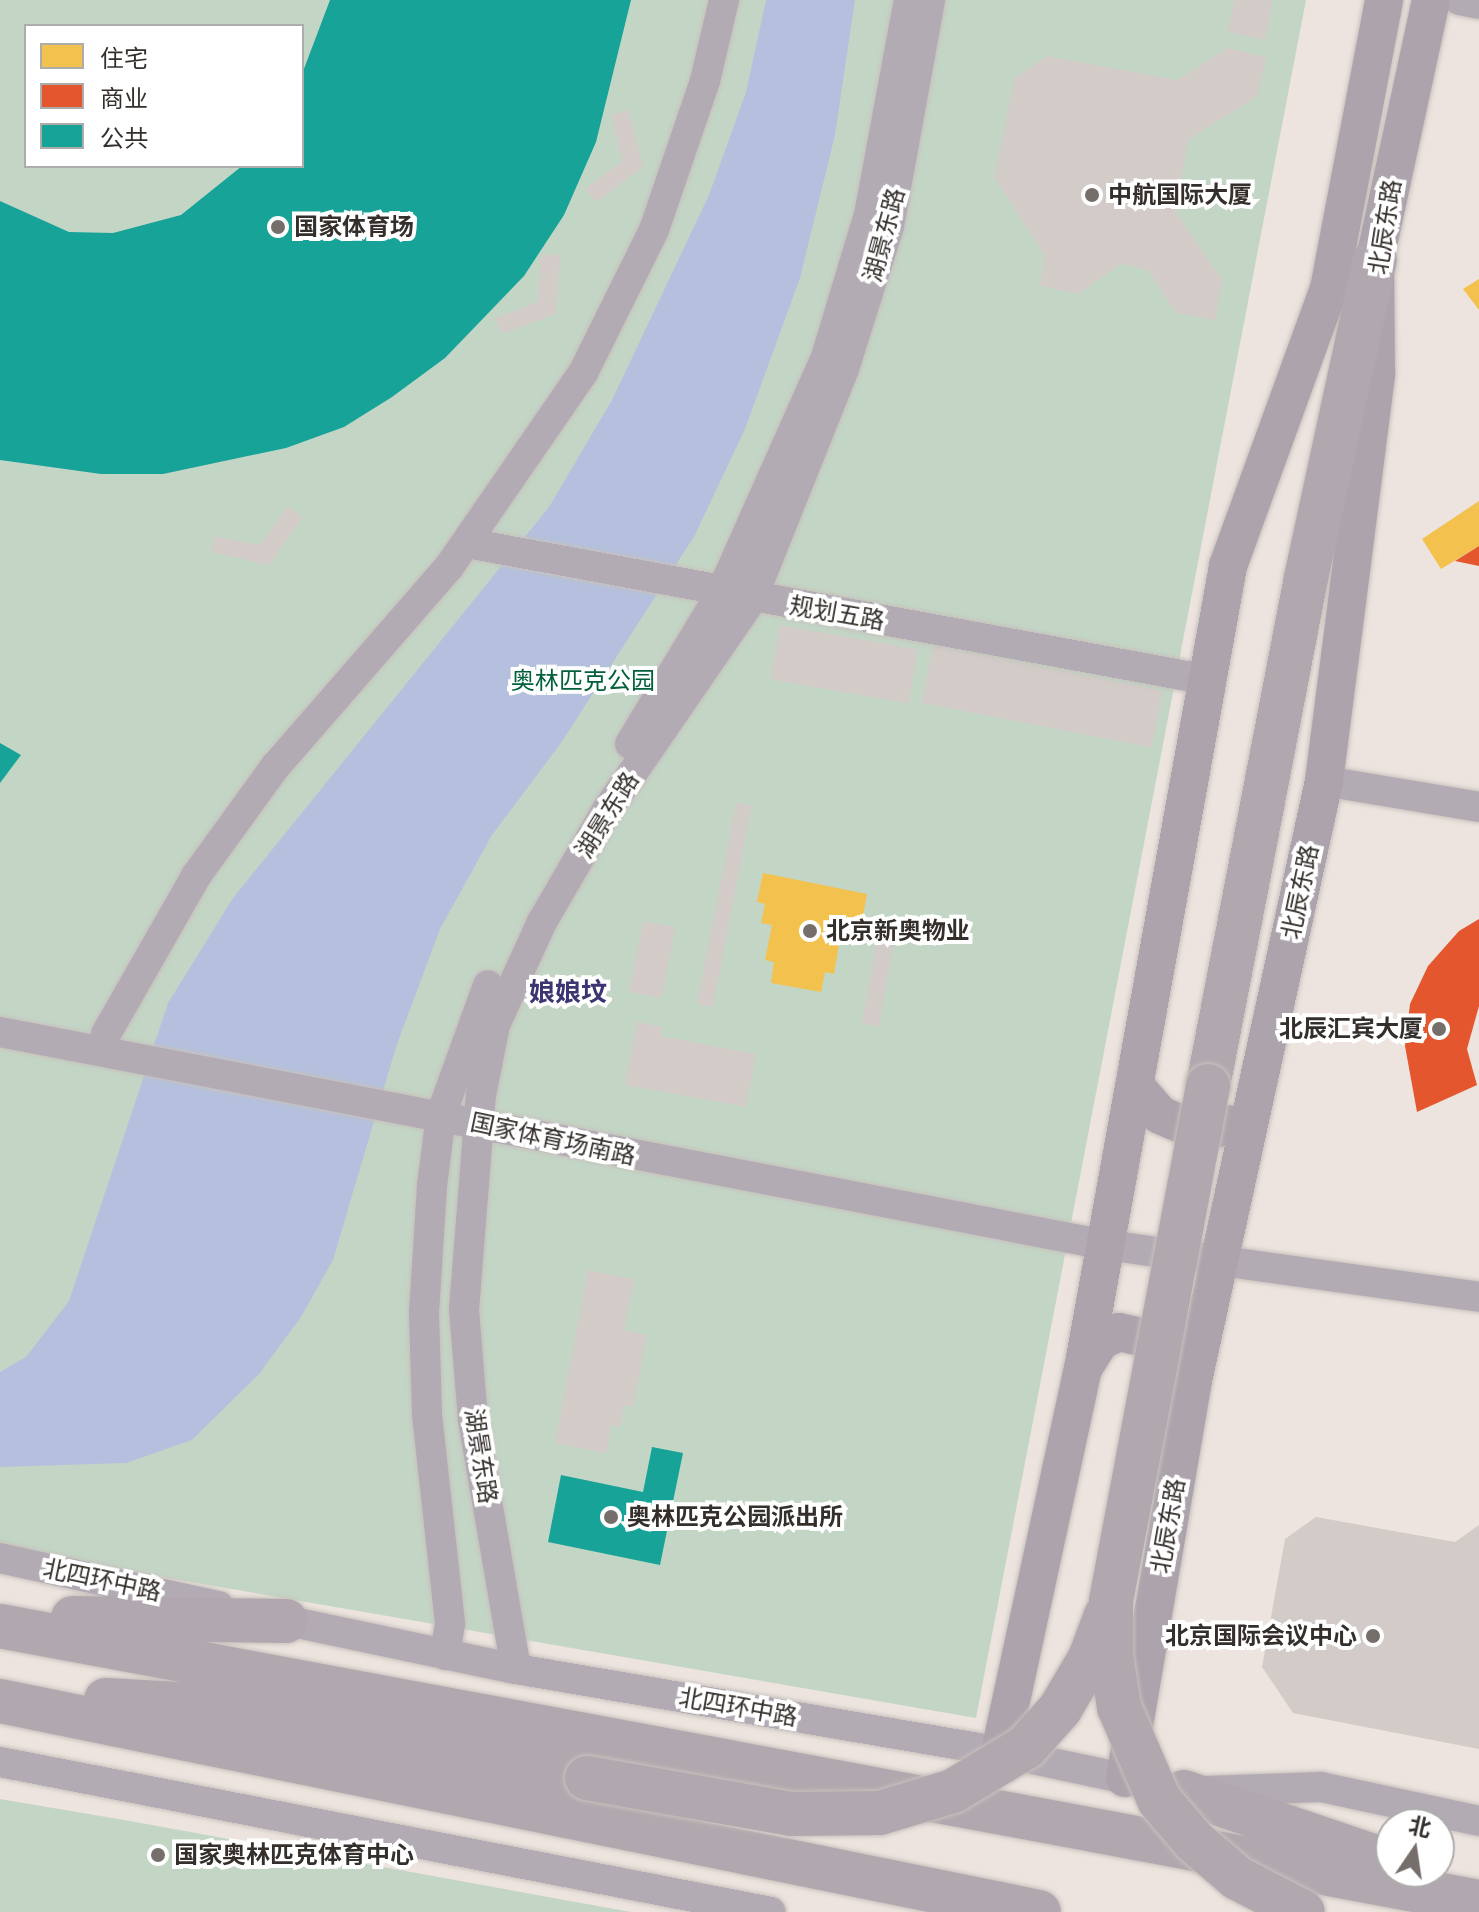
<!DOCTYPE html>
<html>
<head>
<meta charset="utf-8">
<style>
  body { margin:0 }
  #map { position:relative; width:1479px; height:1912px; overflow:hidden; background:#ede4df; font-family:Inter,"Noto Sans SC",sans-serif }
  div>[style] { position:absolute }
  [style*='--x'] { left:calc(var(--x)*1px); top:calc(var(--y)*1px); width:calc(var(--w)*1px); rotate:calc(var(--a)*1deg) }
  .green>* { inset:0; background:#c3d6c6 }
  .water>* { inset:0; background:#b4c0de }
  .homes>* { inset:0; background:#f2c14e }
  .shops>* { inset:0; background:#e4572e }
  .public>* { inset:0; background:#17a398 }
  .building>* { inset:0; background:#d2cbc8; transform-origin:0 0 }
  .roads { filter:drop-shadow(0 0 2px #c7c1bc) drop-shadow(0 0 2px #c7c1bc) }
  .minor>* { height:30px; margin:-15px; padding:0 15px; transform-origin:15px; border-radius:15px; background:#b2abb4 }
  .major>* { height:38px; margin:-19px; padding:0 19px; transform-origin:19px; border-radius:19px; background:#aca3ac }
  .highway>* { height:44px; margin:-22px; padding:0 22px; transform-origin:22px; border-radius:22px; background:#b1a8af }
  .bridges { filter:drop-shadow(0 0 2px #c7c1bc) drop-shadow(0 0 2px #c7c1bc) }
  .highway-bridge>* { height:44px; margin:-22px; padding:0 22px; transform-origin:22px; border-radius:22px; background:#b1a8af }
  .dots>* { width:22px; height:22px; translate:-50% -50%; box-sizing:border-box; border:4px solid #fff; border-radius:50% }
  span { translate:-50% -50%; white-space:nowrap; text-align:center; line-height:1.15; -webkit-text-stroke:8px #fff; paint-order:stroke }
  .poi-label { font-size:24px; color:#352f2c; font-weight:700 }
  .left { translate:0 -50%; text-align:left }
  .right { translate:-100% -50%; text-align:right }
  .street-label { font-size:24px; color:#352f2c }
  .park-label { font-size:24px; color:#02603a }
  .neighbourhood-label { font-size:26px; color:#3b3571; font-weight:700 }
  .legend { position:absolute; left:24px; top:24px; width:280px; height:144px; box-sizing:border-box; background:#fff; border:2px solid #aeacab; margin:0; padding:10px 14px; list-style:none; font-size:24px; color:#352f2c }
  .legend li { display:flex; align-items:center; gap:16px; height:40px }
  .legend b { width:40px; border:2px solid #aeacab }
  .north { position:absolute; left:1375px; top:1808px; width:80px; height:80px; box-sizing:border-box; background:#fff; border:2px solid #aeacab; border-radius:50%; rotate:13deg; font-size:22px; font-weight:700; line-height:32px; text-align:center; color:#352f2c }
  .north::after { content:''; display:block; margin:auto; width:28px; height:36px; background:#756e6b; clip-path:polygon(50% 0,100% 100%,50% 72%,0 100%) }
</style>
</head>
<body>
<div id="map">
  <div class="green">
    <i style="clip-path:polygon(evenodd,0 0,1306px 0,976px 1718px,0 1549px,0 0,26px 26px,302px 26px,302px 166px,26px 166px,26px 26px)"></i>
    <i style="clip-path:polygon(0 1799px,130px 1821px,631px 1912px,0 1912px)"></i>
  </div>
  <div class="water">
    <i style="clip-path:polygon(766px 0,855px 0,835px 135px,800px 278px,745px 429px,695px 535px,561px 743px,492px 835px,440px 929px,396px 1047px,333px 1260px,301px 1317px,259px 1374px,192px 1440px,126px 1463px,0 1467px,0 1372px,26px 1357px,69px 1301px,168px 1003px,233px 898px,549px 507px,612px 400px,709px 195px,746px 92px)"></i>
  </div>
  <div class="homes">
    <i style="clip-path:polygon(1479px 279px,1479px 310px,1463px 289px)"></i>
    <i style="clip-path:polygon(1479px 501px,1479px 546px,1441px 569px,1422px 539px)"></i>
    <i style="clip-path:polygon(763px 873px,867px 894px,862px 922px,853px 921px,849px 940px,840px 938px,834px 974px,825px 972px,821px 992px,771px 983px,774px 962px,765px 960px,772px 925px,761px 923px,765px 904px,757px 902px)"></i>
  </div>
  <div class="shops">
    <i style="clip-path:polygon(1479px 546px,1479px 566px,1455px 561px)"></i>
    <i style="clip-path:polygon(1479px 919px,1479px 1006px,1467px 1049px,1477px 1085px,1417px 1112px,1405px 1046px,1410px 1004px,1428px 966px,1459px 931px)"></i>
  </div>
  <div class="public">
    <i style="clip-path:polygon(330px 0,631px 0,596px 142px,564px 215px,524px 276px,445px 358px,392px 397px,344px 427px,286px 448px,163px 474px,101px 474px,0 460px,0 201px,69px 232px,113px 233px,181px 215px,242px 166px,302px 166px,302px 74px)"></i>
    <i style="clip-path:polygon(0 743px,21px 755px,0 783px)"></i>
    <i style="clip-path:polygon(652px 1447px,683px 1453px,660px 1565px,548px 1542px,561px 1475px,643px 1492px)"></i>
  </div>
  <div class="building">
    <i style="clip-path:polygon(1234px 0,1273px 0,1265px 40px,1228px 32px)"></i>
    <i style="clip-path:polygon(1228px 48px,1266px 57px,1258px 96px,1188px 140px,1176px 212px,1223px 281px,1215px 320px,1176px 313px,1148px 270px,1121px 264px,1078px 294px,1040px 286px,1045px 256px,994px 177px,1015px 78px,1047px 56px,1177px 80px)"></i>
    <i style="clip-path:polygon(629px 110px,643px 167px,596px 202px,585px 189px,622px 161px,611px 115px)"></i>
    <i style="clip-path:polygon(541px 254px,560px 255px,556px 314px,501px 334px,495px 318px,538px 302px)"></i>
    <i style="clip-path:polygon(288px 506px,303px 517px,269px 565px,211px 552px,215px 536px,260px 545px)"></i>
    <i style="left:780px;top:625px;width:140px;height:55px;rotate:10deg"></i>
    <i style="left:933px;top:646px;width:234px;height:58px;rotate:11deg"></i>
    <i style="left:736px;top:803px;width:16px;height:205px;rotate:11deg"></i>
    <i style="left:643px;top:921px;width:33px;height:72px;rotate:11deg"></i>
    <i style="left:879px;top:928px;width:17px;height:97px;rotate:10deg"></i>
    <i style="clip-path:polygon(637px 1022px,663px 1027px,661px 1036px,756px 1054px,746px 1107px,625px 1085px)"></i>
    <i style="clip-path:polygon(588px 1270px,634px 1279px,624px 1330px,647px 1335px,633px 1407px,624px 1405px,620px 1427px,611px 1425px,606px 1453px,555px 1443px)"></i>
    <i style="clip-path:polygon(1316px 1517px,1455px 1542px,1479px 1525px,1479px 1749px,1293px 1713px,1262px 1667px,1285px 1539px)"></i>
  </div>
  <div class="roads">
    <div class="minor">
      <i style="--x:1459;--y:0;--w:20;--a:11"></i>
      <i style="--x:467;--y:543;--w:754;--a:10.47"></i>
      <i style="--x:630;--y:744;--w:176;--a:-58.9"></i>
      <i style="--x:721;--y:593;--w:258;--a:-66"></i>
      <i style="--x:826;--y:357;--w:148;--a:-73.2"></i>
      <i style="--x:869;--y:215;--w:219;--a:-79.5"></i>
      <i style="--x:1324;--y:781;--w:157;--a:9.5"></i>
      <i style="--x:0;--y:1032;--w:1126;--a:10.9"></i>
      <i style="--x:1106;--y:1245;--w:377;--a:7.9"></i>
      <i style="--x:106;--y:1034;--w:182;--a:-60.3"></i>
      <i style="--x:196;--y:876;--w:135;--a:-54.1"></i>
      <i style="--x:275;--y:767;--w:265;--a:-49"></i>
      <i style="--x:449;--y:567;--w:238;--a:-55.4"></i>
      <i style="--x:584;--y:371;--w:157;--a:-63.6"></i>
      <i style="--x:654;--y:230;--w:157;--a:-71.1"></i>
      <i style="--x:705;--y:81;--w:83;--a:-76.8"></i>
      <i style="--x:0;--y:1558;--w:224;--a:12.4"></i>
      <i style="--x:269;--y:1617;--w:252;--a:11.9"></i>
      <i style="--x:516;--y:1669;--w:491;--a:9.7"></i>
      <i style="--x:1000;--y:1752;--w:149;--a:12"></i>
      <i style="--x:445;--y:1655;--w:32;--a:-81"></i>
      <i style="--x:450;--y:1623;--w:210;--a:-96.3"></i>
      <i style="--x:427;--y:1414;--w:101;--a:-91.7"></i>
      <i style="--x:424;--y:1313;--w:127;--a:-86.4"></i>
      <i style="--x:432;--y:1186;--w:72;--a:-82.8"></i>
      <i style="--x:441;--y:1115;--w:138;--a:-70.1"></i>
      <i style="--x:516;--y:1669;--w:254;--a:-99.8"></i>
      <i style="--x:473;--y:1419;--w:109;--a:-94.7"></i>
      <i style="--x:464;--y:1310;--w:216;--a:-85.5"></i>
      <i style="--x:481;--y:1095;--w:71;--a:-78.7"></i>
      <i style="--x:495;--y:1025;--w:113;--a:-65.5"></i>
      <i style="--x:542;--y:922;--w:129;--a:-59.9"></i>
      <i style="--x:607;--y:810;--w:256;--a:-55.5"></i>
      <i style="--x:752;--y:599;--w:248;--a:-68.2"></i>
      <i style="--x:844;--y:369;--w:150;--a:-72.5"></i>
      <i style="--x:889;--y:226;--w:230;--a:-79.7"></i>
      <i style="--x:0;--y:1762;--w:785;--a:11.01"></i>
      <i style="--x:1205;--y:1791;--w:116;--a:-2"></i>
      <i style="--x:1321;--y:1787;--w:162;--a:12.1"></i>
    </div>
    <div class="major">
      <i style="--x:1135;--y:1086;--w:38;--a:49"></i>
      <i style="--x:1160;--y:1115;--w:28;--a:23"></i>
      <i style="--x:1186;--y:1126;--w:29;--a:6"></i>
      <i style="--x:1215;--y:1129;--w:13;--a:-23"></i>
      <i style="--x:1084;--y:1367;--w:31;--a:-58"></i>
      <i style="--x:1100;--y:1341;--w:21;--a:-25"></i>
      <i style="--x:1119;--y:1332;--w:58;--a:12.8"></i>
      <i style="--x:1176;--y:1345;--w:12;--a:66"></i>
      <i style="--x:1000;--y:1752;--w:392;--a:-77.8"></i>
      <i style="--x:1083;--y:1369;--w:816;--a:-79.76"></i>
      <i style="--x:1228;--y:566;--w:295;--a:-70"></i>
      <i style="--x:1329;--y:289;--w:294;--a:-79.2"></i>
      <i style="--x:1125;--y:1778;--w:399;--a:-80.3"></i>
      <i style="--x:1192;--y:1385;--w:618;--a:-77.67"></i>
      <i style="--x:1324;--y:781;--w:411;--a:-82.7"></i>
      <i style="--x:1376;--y:373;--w:114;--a:-90.5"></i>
      <i style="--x:1375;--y:259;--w:265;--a:-77.8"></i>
    </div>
    <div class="highway">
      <i style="--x:1208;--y:1086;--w:517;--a:-79.08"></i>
      <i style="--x:1306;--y:578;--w:326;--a:-77.8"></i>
      <i style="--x:73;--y:1618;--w:213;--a:0.8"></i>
      <i style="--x:0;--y:1626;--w:1505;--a:10.57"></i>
      <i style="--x:106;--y:1700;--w:109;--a:3.2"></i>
      <i style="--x:215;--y:1706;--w:379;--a:11"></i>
      <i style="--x:0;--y:1701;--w:1060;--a:11.48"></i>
      <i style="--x:1184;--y:1792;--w:219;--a:18.7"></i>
    </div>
  </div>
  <div class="bridges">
    <div class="highway-bridge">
      <i style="--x:1208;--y:1086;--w:524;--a:100.67"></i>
      <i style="--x:1111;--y:1601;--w:54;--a:90"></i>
      <i style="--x:1111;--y:1655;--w:53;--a:81.3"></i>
      <i style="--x:1119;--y:1707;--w:101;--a:66.7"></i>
      <i style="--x:1159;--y:1800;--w:54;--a:49.5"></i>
      <i style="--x:1194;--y:1841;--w:57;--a:40.7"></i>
      <i style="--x:1237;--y:1878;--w:74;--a:27.3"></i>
      <i style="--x:587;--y:1778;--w:208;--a:10"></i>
      <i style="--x:792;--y:1814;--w:88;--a:-0.7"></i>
      <i style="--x:880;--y:1813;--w:76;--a:-16.8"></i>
      <i style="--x:953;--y:1791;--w:85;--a:-31.1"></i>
      <i style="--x:1026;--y:1747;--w:51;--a:-48.2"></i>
      <i style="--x:1060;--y:1709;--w:59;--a:-59.5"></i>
      <i style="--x:1090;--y:1658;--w:46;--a:-69.6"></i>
    </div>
  </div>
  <div class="dots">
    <i style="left:1092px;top:195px;background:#756e6b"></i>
    <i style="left:278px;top:227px;background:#756e6b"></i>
    <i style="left:810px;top:931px;background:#756e6b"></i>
    <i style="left:1439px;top:1029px;background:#756e6b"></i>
    <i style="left:611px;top:1517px;background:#756e6b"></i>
    <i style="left:1373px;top:1636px;background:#756e6b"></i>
    <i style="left:158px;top:1855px;background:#756e6b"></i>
  </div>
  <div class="poi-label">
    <span class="left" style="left:1108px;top:195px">中航国际大厦</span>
    <span class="left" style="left:294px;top:227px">国家体育场</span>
    <span class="left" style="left:826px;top:931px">北京新奥物业</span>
    <span class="right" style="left:1423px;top:1029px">北辰汇宾大厦</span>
    <span class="left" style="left:627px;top:1517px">奥林匹克公园派出所</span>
    <span class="right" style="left:1357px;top:1636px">北京国际会议中心</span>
    <span class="left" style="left:174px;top:1855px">国家奥林匹克体育中心</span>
  </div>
  <div class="street-label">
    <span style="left:1385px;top:227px;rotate:-81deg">北辰东路</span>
    <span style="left:884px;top:235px;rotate:-75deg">湖景东路</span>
    <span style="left:837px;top:613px;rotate:10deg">规划五路</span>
    <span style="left:607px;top:815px;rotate:-58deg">湖景东路</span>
    <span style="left:1300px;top:892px;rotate:-78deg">北辰东路</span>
    <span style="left:553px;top:1139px;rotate:12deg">国家体育场南路</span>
    <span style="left:481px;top:1456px;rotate:81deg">湖景东路</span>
    <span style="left:1168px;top:1526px;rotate:-80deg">北辰东路</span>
    <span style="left:102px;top:1580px;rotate:12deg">北四环中路</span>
    <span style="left:738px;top:1707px;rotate:10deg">北四环中路</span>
  </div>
  <div class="park-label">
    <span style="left:583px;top:681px">奥林匹克公园</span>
  </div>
  <div class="neighbourhood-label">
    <span style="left:568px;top:992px">娘娘坟</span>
  </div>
  <ul class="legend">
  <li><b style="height:22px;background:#f2c14e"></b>住宅</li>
  <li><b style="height:22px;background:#e4572e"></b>商业</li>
  <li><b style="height:22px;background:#17a398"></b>公共</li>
  </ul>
  <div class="north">北</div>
</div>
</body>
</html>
